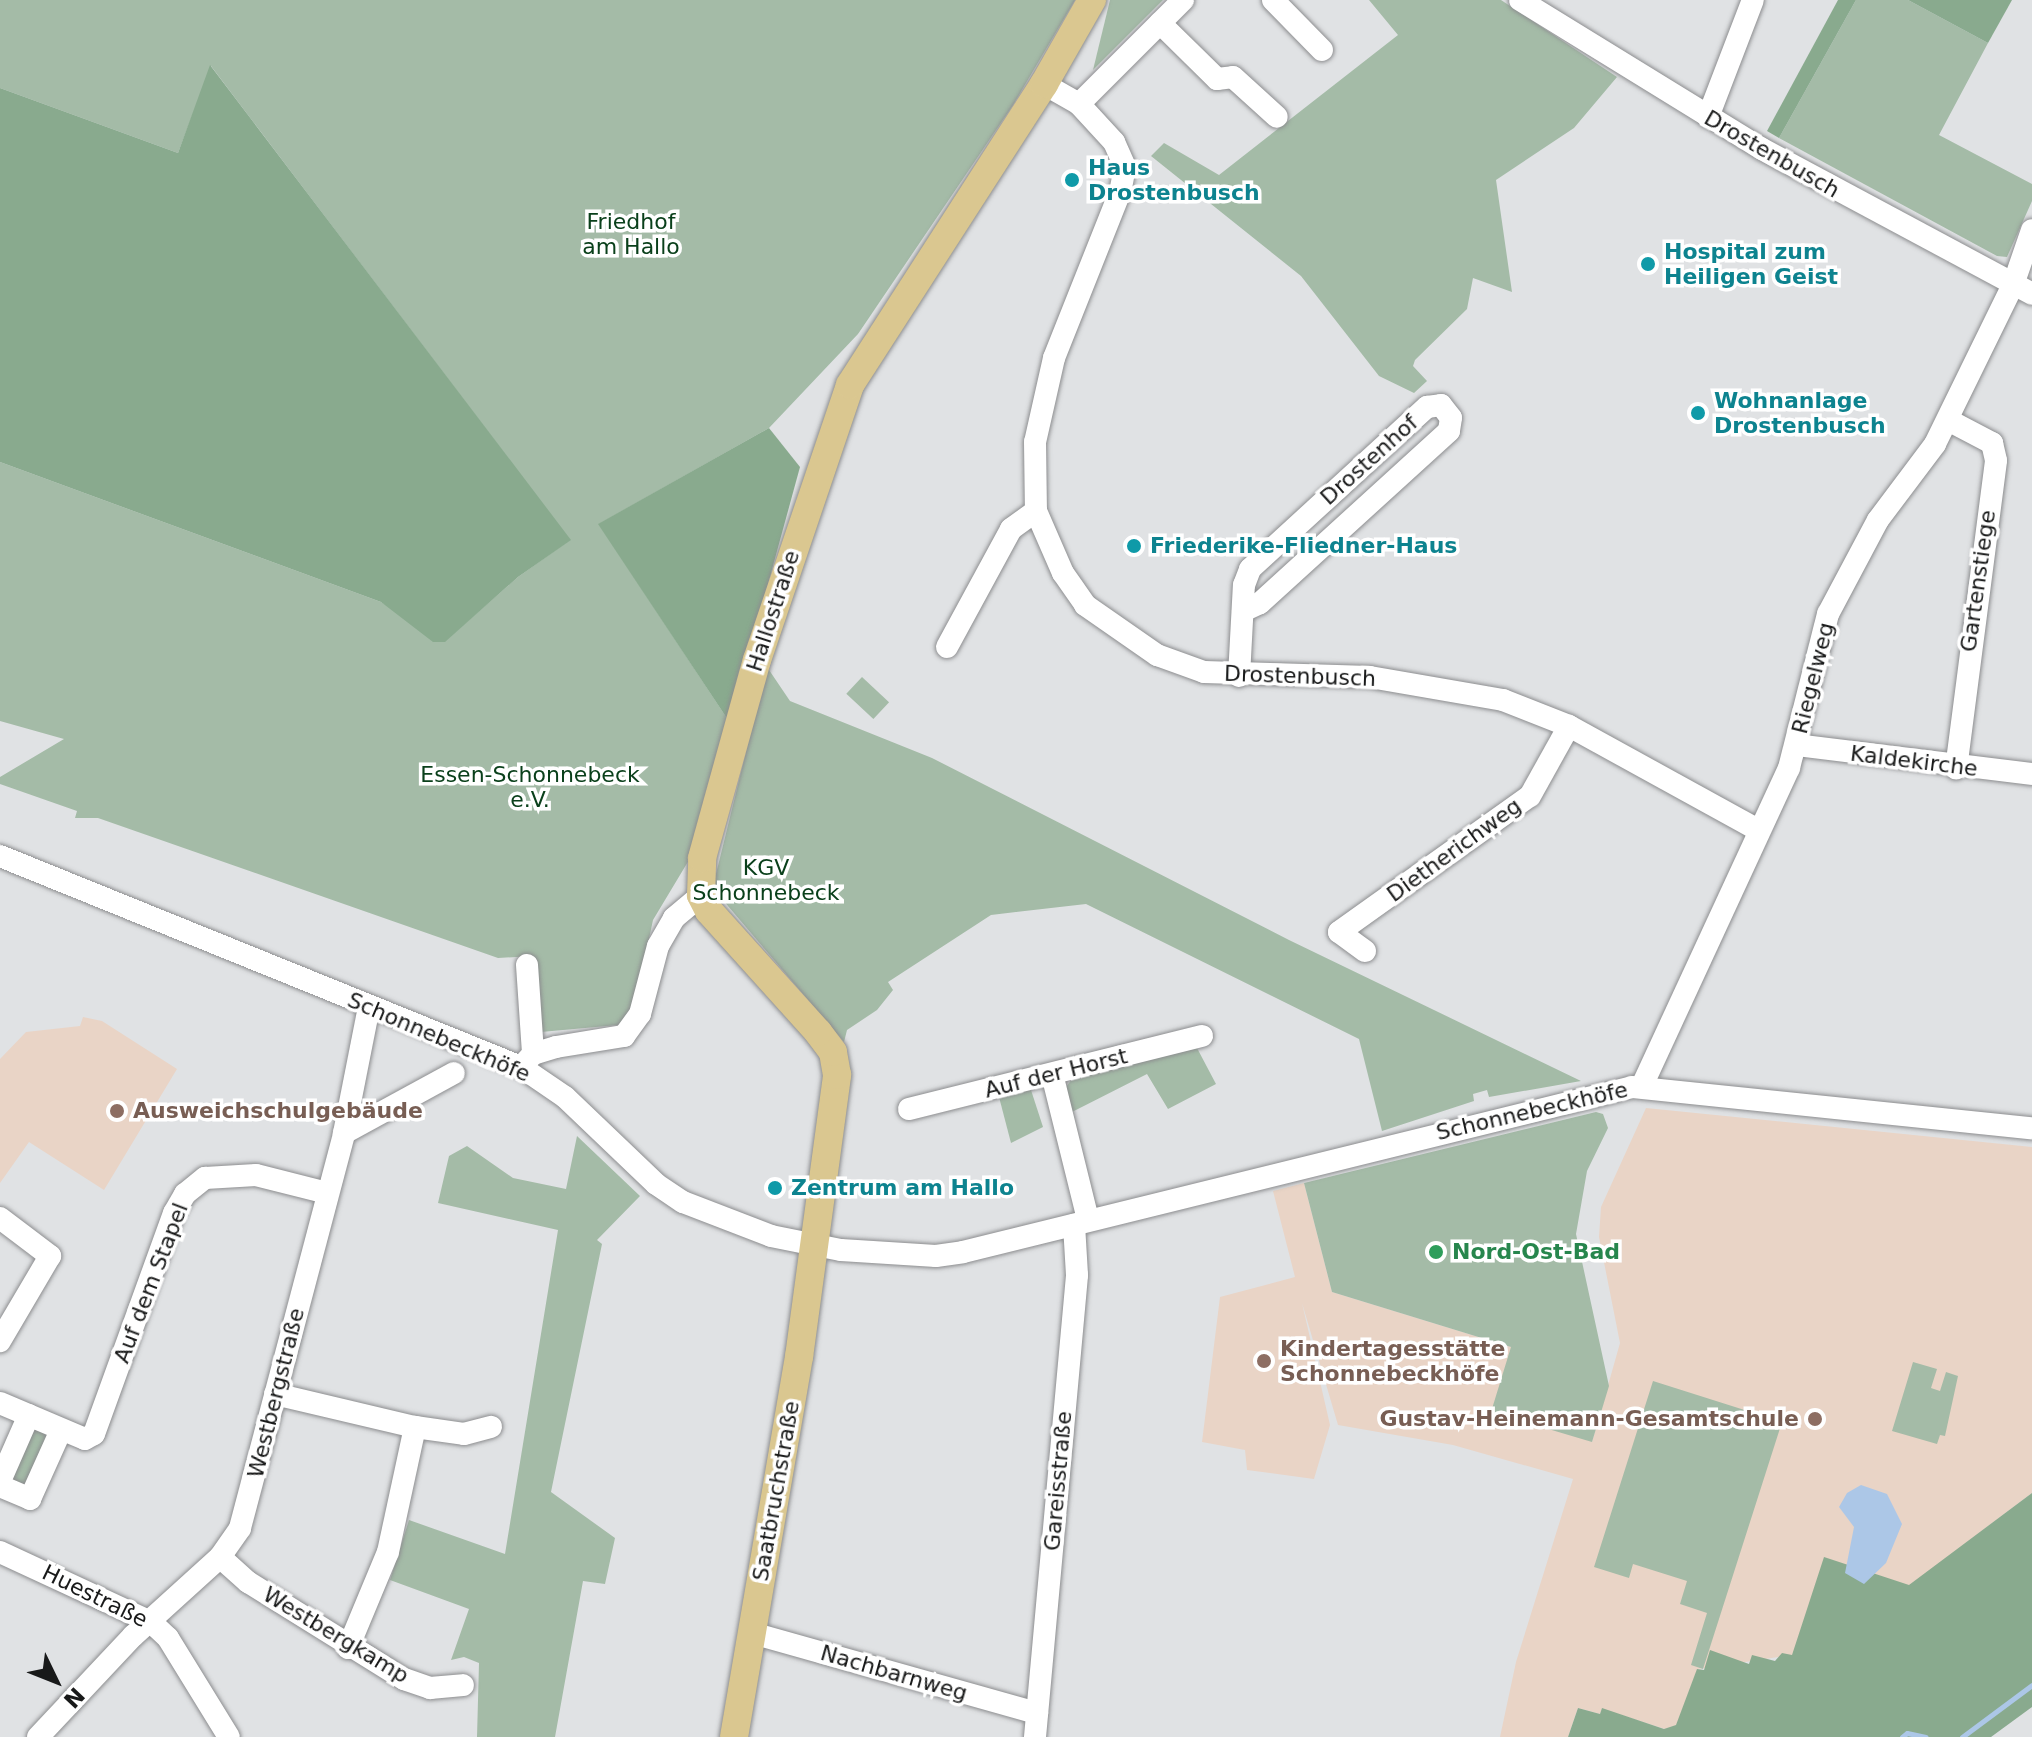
<!DOCTYPE html>
<html>
<head>
<meta charset="utf-8">
<style>
  body { margin:0 }
  #map { position:relative; width:2032px; height:1737px; overflow:hidden; background:#e0e2e4; font-family:"DejaVu Sans",sans-serif }
  div>[style] { position:absolute }
  [style*='--x'] { left:calc(var(--x)*1px); top:calc(var(--y)*1px); width:calc(var(--w)*1px); rotate:calc(var(--a)*1deg) }
  .education>* { inset:0; background:#e9d4c6 }
  .green>* { inset:0; background:#a4bba7; transform-origin:0 0 }
  .forest>* { inset:0; background:#89aa8e }
  .water>* { inset:0; background:#acc7e7 }
  .stream>* { height:5px; margin:-2.5px; padding:0 2.5px; transform-origin:2.5px; border-radius:2.5px; background:#acc7e7 }
  .roads { filter:drop-shadow(0 0 2px #8c8d8f) drop-shadow(0 0 2px #8c8d8f) }
  .minor>* { height:22px; margin:-11px; padding:0 11px; transform-origin:11px; border-radius:11px; background:#fff }
  .major>* { height:28px; margin:-14px; padding:0 14px; transform-origin:14px; border-radius:14px; background:#dac790 }
  .dots>* { width:22px; height:22px; translate:-50% -50%; box-sizing:border-box; border:4px solid #fff; border-radius:50% }
  span { translate:-50% -50%; white-space:nowrap; text-align:center; line-height:1.15; -webkit-text-stroke:7px #fff; paint-order:stroke }
  .street-label { font-size:22px; color:#181919 }
  .culture-label { font-size:22px; color:#0d838f; font-weight:700 }
  .left { translate:0 -50%; text-align:left }
  .park-label { font-size:22px; color:#0a401b }
  .education-label { font-size:22px; color:#785e54; font-weight:700 }
  .right { translate:-100% -50%; text-align:right }
  .leisure-label { font-size:22px; color:#27864d; font-weight:700 }
  .north { position:absolute; left:16px; top:1641px; width:80px; height:80px; -webkit-text-stroke:6px #fff; paint-order:stroke; rotate:133deg; font-size:22px; font-weight:700; line-height:32px; text-align:center; color:#181919 }
  .north::after { content:''; display:block; margin:auto; width:28px; height:36px; background:#181919; clip-path:polygon(50% 0,100% 100%,50% 72%,0 100%) }
</style>
</head>
<body>
<div id="map">
  <div class="education">
    <i style="clip-path:polygon(83px 1017px,102px 1021px,177px 1069px,104px 1190px,29px 1142px,0 1183px,0 1059px,26px 1032px,80px 1026px)"></i>
    <i style="clip-path:polygon(1646px 1108px,2032px 1147px,2032px 1493px,1909px 1586px,1792px 1655px,1698px 1669px,1677px 1725px,1665px 1729px,1602px 1709px,1600px 1714px,1578px 1708px,1568px 1737px,1500px 1737px,1516px 1662px,1573px 1479px,1453px 1445px,1338px 1425px,1302px 1303px,1330px 1425px,1314px 1479px,1247px 1470px,1245px 1450px,1202px 1442px,1220px 1297px,1295px 1277px,1273px 1191px,1304px 1183px,1332px 1292px,1511px 1347px,1592px 1442px,1620px 1343px,1599px 1237px,1601px 1207px)"></i>
  </div>
  <div class="green">
    <i style="clip-path:polygon(0 0,1075px 0,1013px 105px,858px 334px,769px 428px,599px 524px,730px 723px,689px 860px,653px 920px,633px 1014px,618px 1025px,541px 1032px,533px 956px,498px 958px,98px 818px,75px 818px,77px 811px,0 784px,0 777px,64px 739px,0 721px,0 462px,381px 602px,445px 641px,518px 577px,570px 540px,211px 66px,178px 153px,0 88px)"></i>
    <i style="clip-path:polygon(1110px 0,1163px 0,1093px 70px)"></i>
    <i style="clip-path:polygon(1369px 0,1501px 0,1617px 77px,1574px 128px,1496px 180px,1512px 292px,1473px 278px,1467px 309px,1415px 360px,1413px 366px,1427px 381px,1414px 393px,1379px 376px,1301px 276px,1151px 156px,1164px 143px,1219px 175px,1398px 35px)"></i>
    <i style="clip-path:polygon(1856px 0,1908px 0,1988px 43px,1939px 135px,2032px 184px,2032px 201px,2007px 257px,1997px 256px,1779px 138px)"></i>
    <i style="clip-path:polygon(767px 667px,790px 701px,932px 758px,1289px 940px,1581px 1081px,1489px 1097px,1487px 1090px,1473px 1094px,1474px 1101px,1382px 1131px,1359px 1039px,1086px 904px,991px 915px,888px 982px,893px 990px,877px 1010px,847px 1030px,844px 1042px,722px 899px,714px 882px)"></i>
    <i style="left:862px;top:677px;width:37px;height:23px;rotate:43deg"></i>
    <i style="clip-path:polygon(1197px 1048px,1216px 1084px,1168px 1109px,1147px 1074px,1072px 1112px,1066px 1087px,1072px 1079px)"></i>
    <i style="clip-path:polygon(1031px 1090px,1043px 1127px,1011px 1143px,999px 1097px)"></i>
    <i style="clip-path:polygon(1596px 1112px,1603px 1114px,1608px 1128px,1587px 1171px,1576px 1234px,1609px 1386px,1592px 1442px,1491px 1412px,1511px 1347px,1332px 1292px,1304px 1183px)"></i>
    <i style="clip-path:polygon(577px 1136px,640px 1196px,597px 1240px,602px 1244px,551px 1492px,615px 1538px,605px 1584px,583px 1581px,555px 1737px,477px 1737px,479px 1663px,464px 1657px,451px 1660px,469px 1609px,390px 1580px,409px 1520px,505px 1554px,558px 1230px,438px 1203px,449px 1156px,467px 1146px,513px 1178px,566px 1189px)"></i>
    <i style="clip-path:polygon(1913px 1362px,1937px 1369px,1931px 1388px,1940px 1391px,1946px 1372px,1958px 1376px,1945px 1436px,1940px 1435px,1937px 1444px,1892px 1431px)"></i>
    <i style="clip-path:polygon(1653px 1381px,1782px 1422px,1703px 1669px,1691px 1665px,1707px 1613px,1680px 1604px,1687px 1581px,1633px 1564px,1629px 1578px,1594px 1567px)"></i>
    <i style="left:30px;top:1419px;width:29px;height:70px;rotate:27deg"></i>
  </div>
  <div class="forest">
    <i style="clip-path:polygon(1838px 0,1856px 0,1779px 138px,1767px 131px)"></i>
    <i style="clip-path:polygon(1908px 0,2012px 0,1988px 43px)"></i>
    <i style="clip-path:polygon(210px 65px,571px 540px,518px 577px,445px 642px,433px 642px,381px 602px,0 462px,0 88px,178px 153px)"></i>
    <i style="clip-path:polygon(769px 428px,800px 467px,730px 723px,598px 524px)"></i>
    <i style="clip-path:polygon(2032px 1493px,2032px 1707px,1991px 1737px,1568px 1737px,1578px 1708px,1600px 1714px,1602px 1708px,1664px 1729px,1676px 1725px,1697px 1669px,1704px 1670px,1710px 1650px,1749px 1664px,1752px 1655px,1775px 1661px,1782px 1653px,1792px 1655px,1824px 1557px,1909px 1585px)"></i>
  </div>
  <div class="water">
    <i style="clip-path:polygon(1861px 1485px,1887px 1494px,1902px 1524px,1886px 1563px,1864px 1584px,1845px 1573px,1854px 1527px,1839px 1507px,1847px 1493px)"></i>
  </div>
  <div class="stream">
    <i style="--x:1902;--y:1737;--w:6;--a:-39"></i>
    <i style="--x:1907;--y:1733;--w:19;--a:12"></i>
    <i style="--x:1962;--y:1737;--w:87;--a:-36.6"></i>
  </div>
  <div class="roads">
    <div class="minor">
      <i style="--x:1273;--y:0;--w:70;--a:45.6"></i>
      <i style="--x:1520;--y:0;--w:284;--a:31.6"></i>
      <i style="--x:1762;--y:149;--w:306;--a:28.2"></i>
      <i style="--x:1160;--y:23;--w:80;--a:44.5"></i>
      <i style="--x:1217;--y:79;--w:16;--a:-7"></i>
      <i style="--x:1233;--y:77;--w:59;--a:42.3"></i>
      <i style="--x:1044;--y:84;--w:40;--a:29.7"></i>
      <i style="--x:1079;--y:104;--w:52;--a:47.4"></i>
      <i style="--x:1114;--y:142;--w:27;--a:66"></i>
      <i style="--x:1125;--y:167;--w:25;--a:101"></i>
      <i style="--x:1120;--y:192;--w:179;--a:111.7"></i>
      <i style="--x:1054;--y:358;--w:86;--a:102.7"></i>
      <i style="--x:1035;--y:442;--w:69;--a:89.2"></i>
      <i style="--x:1036;--y:511;--w:68;--a:66.5"></i>
      <i style="--x:1063;--y:573;--w:39;--a:55"></i>
      <i style="--x:1085;--y:605;--w:88;--a:34.8"></i>
      <i style="--x:1157;--y:655;--w:50;--a:19.9"></i>
      <i style="--x:1204;--y:672;--w:166;--a:1.7"></i>
      <i style="--x:1370;--y:677;--w:135;--a:9.8"></i>
      <i style="--x:1503;--y:700;--w:71;--a:21.5"></i>
      <i style="--x:1569;--y:726;--w:216;--a:28.8"></i>
      <i style="--x:1079;--y:104;--w:147;--a:-45"></i>
      <i style="--x:1708;--y:117;--w:125;--a:-69"></i>
      <i style="--x:1948;--y:420;--w:50;--a:27.6"></i>
      <i style="--x:1992;--y:443;--w:18;--a:77"></i>
      <i style="--x:1996;--y:461;--w:310;--a:97.4"></i>
      <i style="--x:947;--y:647;--w:134;--a:-61.5"></i>
      <i style="--x:1011;--y:529;--w:31;--a:-36"></i>
      <i style="--x:1239;--y:676;--w:91;--a:-86.9"></i>
      <i style="--x:1244;--y:585;--w:17;--a:-69"></i>
      <i style="--x:1250;--y:569;--w:240;--a:-42.5"></i>
      <i style="--x:1427;--y:407;--w:14;--a:-8"></i>
      <i style="--x:1441;--y:405;--w:16;--a:52"></i>
      <i style="--x:1451;--y:418;--w:13;--a:99"></i>
      <i style="--x:1449;--y:431;--w:256;--a:137.7"></i>
      <i style="--x:1260;--y:603;--w:19;--a:155"></i>
      <i style="--x:1796;--y:745;--w:238;--a:7"></i>
      <i style="--x:0;--y:856;--w:562;--a:22.05"></i>
      <i style="--x:521;--y:1067;--w:53;--a:34.3"></i>
      <i style="--x:565;--y:1097;--w:126;--a:43.7"></i>
      <i style="--x:656;--y:1184;--w:32;--a:34"></i>
      <i style="--x:683;--y:1202;--w:94;--a:21.1"></i>
      <i style="--x:771;--y:1236;--w:71;--a:11.3"></i>
      <i style="--x:841;--y:1250;--w:95;--a:3.6"></i>
      <i style="--x:936;--y:1256;--w:27;--a:-8"></i>
      <i style="--x:963;--y:1252;--w:689;--a:-13.85"></i>
      <i style="--x:1632;--y:1087;--w:402;--a:5.9"></i>
      <i style="--x:1365;--y:951;--w:32;--a:-144"></i>
      <i style="--x:1339;--y:932;--w:234;--a:-35.5"></i>
      <i style="--x:1530;--y:796;--w:80;--a:-60.9"></i>
      <i style="--x:527;--y:965;--w:89;--a:86.1"></i>
      <i style="--x:521;--y:1067;--w:18;--a:-47"></i>
      <i style="--x:533;--y:1054;--w:24;--a:-17"></i>
      <i style="--x:556;--y:1047;--w:69;--a:-9.2"></i>
      <i style="--x:624;--y:1036;--w:27;--a:-54"></i>
      <i style="--x:640;--y:1014;--w:70;--a:-75.2"></i>
      <i style="--x:658;--y:946;--w:32;--a:-60"></i>
      <i style="--x:674;--y:918;--w:35;--a:-40"></i>
      <i style="--x:1052;--y:1074;--w:150;--a:76.1"></i>
      <i style="--x:1642;--y:1086;--w:350;--a:-65.2"></i>
      <i style="--x:1789;--y:768;--w:159;--a:-75.8"></i>
      <i style="--x:1828;--y:614;--w:106;--a:-62"></i>
      <i style="--x:1878;--y:520;--w:95;--a:-53.1"></i>
      <i style="--x:1935;--y:444;--w:177;--a:-63.9"></i>
      <i style="--x:2013;--y:285;--w:58;--a:-70.9"></i>
      <i style="--x:909;--y:1109;--w:302;--a:-14"></i>
      <i style="--x:344;--y:1133;--w:125;--a:-28.6"></i>
      <i style="--x:0;--y:1218;--w:63;--a:37.2"></i>
      <i style="--x:50;--y:1256;--w:99;--a:120.5"></i>
      <i style="--x:275;--y:1394;--w:144;--a:13.3"></i>
      <i style="--x:415;--y:1427;--w:49;--a:8.1"></i>
      <i style="--x:464;--y:1434;--w:28;--a:-15"></i>
      <i style="--x:0;--y:1403;--w:92;--a:23"></i>
      <i style="--x:85;--y:1439;--w:10;--a:-29"></i>
      <i style="--x:94;--y:1434;--w:235;--a:-70.1"></i>
      <i style="--x:174;--y:1213;--w:22;--a:-60"></i>
      <i style="--x:185;--y:1194;--w:26;--a:-39"></i>
      <i style="--x:205;--y:1178;--w:51;--a:-3.4"></i>
      <i style="--x:256;--y:1175;--w:73;--a:14.2"></i>
      <i style="--x:0;--y:1481;--w:72;--a:-66.3"></i>
      <i style="--x:0;--y:1486;--w:33;--a:23"></i>
      <i style="--x:30;--y:1499;--w:76;--a:-65.8"></i>
      <i style="--x:0;--y:1552;--w:166;--a:24.9"></i>
      <i style="--x:151;--y:1622;--w:23;--a:43"></i>
      <i style="--x:168;--y:1638;--w:116;--a:58.4"></i>
      <i style="--x:220;--y:1557;--w:38;--a:42"></i>
      <i style="--x:248;--y:1582;--w:184;--a:31.9"></i>
      <i style="--x:404;--y:1679;--w:28;--a:19"></i>
      <i style="--x:430;--y:1688;--w:33;--a:-5"></i>
      <i style="--x:752;--y:1633;--w:296;--a:15.7"></i>
      <i style="--x:348;--y:1648;--w:104;--a:-67.4"></i>
      <i style="--x:388;--y:1552;--w:128;--a:-77.8"></i>
      <i style="--x:38;--y:1737;--w:139;--a:-46.8"></i>
      <i style="--x:133;--y:1636;--w:118;--a:-42.2"></i>
      <i style="--x:220;--y:1557;--w:35;--a:-55"></i>
      <i style="--x:240;--y:1528;--w:408;--a:-75.2"></i>
      <i style="--x:344;--y:1133;--w:128;--a:-78.8"></i>
      <i style="--x:1035;--y:1737;--w:464;--a:-84.8"></i>
      <i style="--x:1077;--y:1275;--w:50;--a:-93.4"></i>
    </div>
    <div class="major">
      <i style="--x:734;--y:1737;--w:386;--a:-80.3"></i>
      <i style="--x:799;--y:1357;--w:285;--a:-82.3"></i>
      <i style="--x:837;--y:1075;--w:23;--a:-100"></i>
      <i style="--x:833;--y:1052;--w:25;--a:-127"></i>
      <i style="--x:818;--y:1032;--w:163;--a:-132"></i>
      <i style="--x:709;--y:911;--w:18;--a:-117"></i>
      <i style="--x:701;--y:895;--w:37;--a:-88"></i>
      <i style="--x:702;--y:858;--w:205;--a:-74.5"></i>
      <i style="--x:757;--y:660;--w:290;--a:-71.3"></i>
      <i style="--x:850;--y:385;--w:358;--a:-57.2"></i>
      <i style="--x:1044;--y:84;--w:97;--a:-60.3"></i>
    </div>
  </div>
  <div class="dots">
    <i style="left:1072px;top:180px;background:#0f9aa8"></i>
    <i style="left:1648px;top:264px;background:#0f9aa8"></i>
    <i style="left:1698px;top:413px;background:#0f9aa8"></i>
    <i style="left:1134px;top:546px;background:#0f9aa8"></i>
    <i style="left:117px;top:1111px;background:#8d6e63"></i>
    <i style="left:775px;top:1188px;background:#0f9aa8"></i>
    <i style="left:1436px;top:1252px;background:#2e9e5b"></i>
    <i style="left:1264px;top:1361px;background:#8d6e63"></i>
    <i style="left:1815px;top:1419px;background:#8d6e63"></i>
  </div>
  <div class="street-label">
    <span style="left:1772px;top:154px;rotate:30deg">Drostenbusch</span>
    <span style="left:1369px;top:460px;rotate:-42deg">Drostenhof</span>
    <span style="left:1978px;top:581px;rotate:-82deg">Gartenstiege</span>
    <span style="left:773px;top:611px;rotate:-72deg">Hallostraße</span>
    <span style="left:1300px;top:676px;rotate:2deg">Drostenbusch</span>
    <span style="left:1813px;top:678px;rotate:-76deg">Riegelweg</span>
    <span style="left:1914px;top:761px;rotate:7deg">Kaldekirche</span>
    <span style="left:1454px;top:850px;rotate:-36deg">Dietherichweg</span>
    <span style="left:439px;top:1037px;rotate:23deg">Schonnebeckhöfe</span>
    <span style="left:1056px;top:1073px;rotate:-14deg">Auf der Horst</span>
    <span style="left:1532px;top:1111px;rotate:-13deg">Schonnebeckhöfe</span>
    <span style="left:151px;top:1283px;rotate:-69deg">Auf dem Stapel</span>
    <span style="left:276px;top:1393px;rotate:-76deg">Westbergstraße</span>
    <span style="left:1058px;top:1481px;rotate:-85deg">Gareisstraße</span>
    <span style="left:776px;top:1491px;rotate:-80deg">Saatbruchstraße</span>
    <span style="left:95px;top:1596px;rotate:26deg">Huestraße</span>
    <span style="left:336px;top:1635px;rotate:31deg">Westbergkamp</span>
    <span style="left:894px;top:1673px;rotate:16deg">Nachbarnweg</span>
  </div>
  <div class="culture-label">
    <span class="left" style="left:1088px;top:180px">Haus<br>Drostenbusch</span>
    <span class="left" style="left:1664px;top:264px">Hospital zum<br>Heiligen Geist</span>
    <span class="left" style="left:1714px;top:413px">Wohnanlage<br>Drostenbusch</span>
    <span class="left" style="left:1150px;top:546px">Friederike-Fliedner-Haus</span>
    <span class="left" style="left:791px;top:1188px">Zentrum am Hallo</span>
  </div>
  <div class="park-label">
    <span style="left:631px;top:234px">Friedhof<br>am Hallo</span>
    <span style="left:530px;top:787px">Essen-Schonnebeck<br>e.V.</span>
    <span style="left:766px;top:880px">KGV<br>Schonnebeck</span>
  </div>
  <div class="education-label">
    <span class="left" style="left:133px;top:1111px">Ausweichschulgebäude</span>
    <span class="left" style="left:1280px;top:1361px">Kindertagesstätte<br>Schonnebeckhöfe</span>
    <span class="right" style="left:1799px;top:1419px">Gustav-Heinemann-Gesamtschule</span>
  </div>
  <div class="leisure-label">
    <span class="left" style="left:1452px;top:1252px">Nord-Ost-Bad</span>
  </div>
  <div class="north">N</div>
</div>
</body>
</html>
